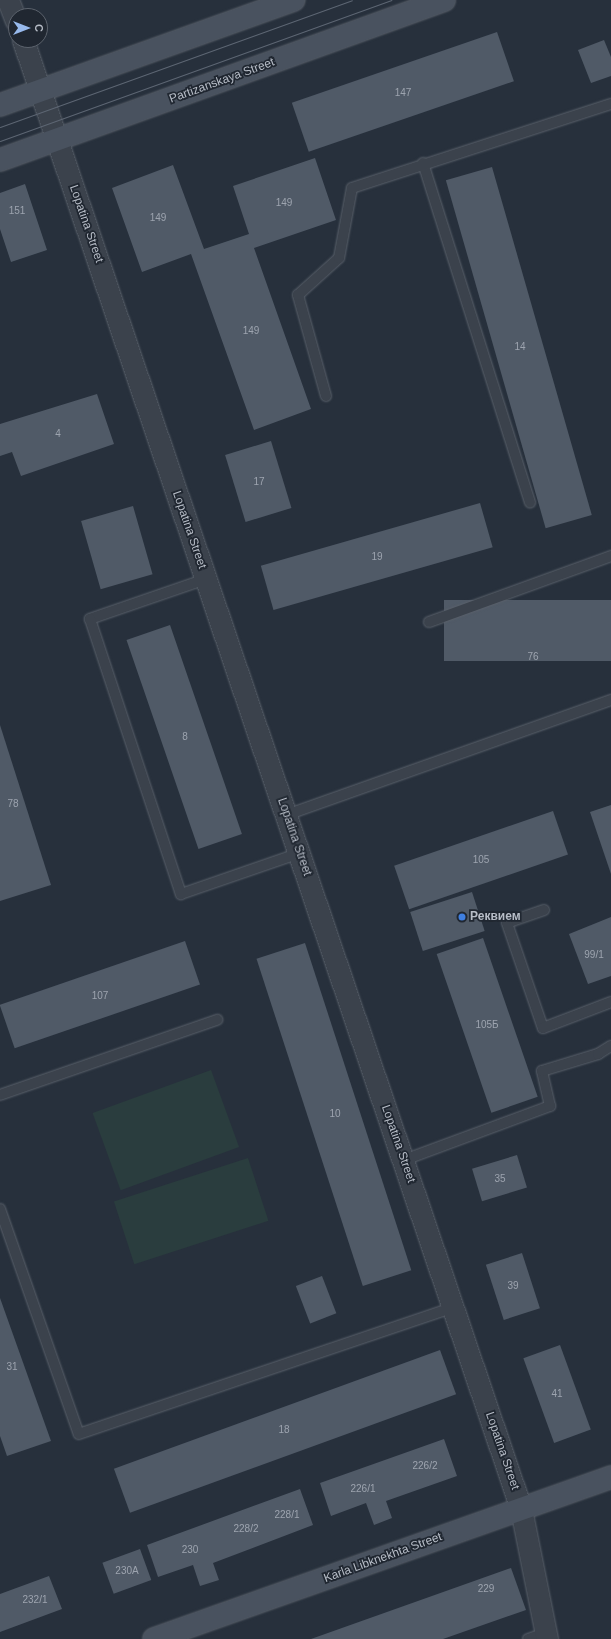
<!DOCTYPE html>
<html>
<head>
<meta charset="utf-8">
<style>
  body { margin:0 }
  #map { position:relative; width:611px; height:1639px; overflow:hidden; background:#27303c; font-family:Arial,sans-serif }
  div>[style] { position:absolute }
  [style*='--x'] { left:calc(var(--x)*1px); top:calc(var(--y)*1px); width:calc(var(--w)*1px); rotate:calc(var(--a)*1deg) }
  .green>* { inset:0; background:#2a3d3e; transform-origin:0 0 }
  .building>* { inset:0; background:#505a67; transform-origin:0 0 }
  .roads { filter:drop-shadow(0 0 1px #59606a) drop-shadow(0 0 1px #59606a) }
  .lane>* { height:10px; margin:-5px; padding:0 5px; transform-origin:5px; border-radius:5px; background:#3b424c }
  .street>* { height:21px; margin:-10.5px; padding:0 10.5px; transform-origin:10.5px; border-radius:10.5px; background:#3b424c }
  .secondary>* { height:22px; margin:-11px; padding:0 11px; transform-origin:11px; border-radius:11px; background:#49525f }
  .tram>* { height:1px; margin:-0.5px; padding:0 0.5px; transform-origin:0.5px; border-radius:0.5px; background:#5d6673 }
  .dots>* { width:11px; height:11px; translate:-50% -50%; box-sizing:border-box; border:2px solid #202731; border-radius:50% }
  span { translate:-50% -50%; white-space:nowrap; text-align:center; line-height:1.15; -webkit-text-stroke:3.5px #202731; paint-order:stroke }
  .number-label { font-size:10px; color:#9da4af }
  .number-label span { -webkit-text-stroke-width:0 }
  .street-label { font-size:12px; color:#b7bdc7 }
  .poi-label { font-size:12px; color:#b7bdc7; font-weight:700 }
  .left { translate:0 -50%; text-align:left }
  .north { position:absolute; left:8px; top:8px; width:40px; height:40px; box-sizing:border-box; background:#202731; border:1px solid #5c636d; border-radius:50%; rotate:90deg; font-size:11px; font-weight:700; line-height:16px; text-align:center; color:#b7bdc7 }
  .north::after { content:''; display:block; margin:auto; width:14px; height:18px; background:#97b9ec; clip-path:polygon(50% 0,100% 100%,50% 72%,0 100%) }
</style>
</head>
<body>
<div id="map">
  <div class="green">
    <i style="left:211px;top:1070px;width:82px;height:126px;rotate:70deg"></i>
    <i style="left:248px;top:1158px;width:66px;height:141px;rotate:72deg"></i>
  </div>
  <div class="building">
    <i style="left:497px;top:32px;width:52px;height:217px;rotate:71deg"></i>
    <i style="clip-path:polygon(604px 40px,611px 57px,611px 76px,591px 83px,578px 50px)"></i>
    <i style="clip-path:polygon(315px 158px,336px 220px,254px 248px,311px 409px,254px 430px,191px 254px,142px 272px,112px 188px,173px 165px,204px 249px,249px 234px,233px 186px)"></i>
    <i style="left:492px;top:167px;width:362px;height:48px;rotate:74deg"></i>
    <i style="clip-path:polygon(25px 184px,47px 250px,11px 262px,0 229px,0 193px)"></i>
    <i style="clip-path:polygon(97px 394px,114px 444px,21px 476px,12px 452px,0 456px,0 424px)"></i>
    <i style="left:271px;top:441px;width:70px;height:48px;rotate:73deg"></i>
    <i style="left:480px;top:503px;width:46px;height:228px;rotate:74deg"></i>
    <i style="left:133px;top:506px;width:71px;height:54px;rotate:74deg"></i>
    <i style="left:611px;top:600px;width:61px;height:167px;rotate:90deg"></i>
    <i style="left:170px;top:625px;width:221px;height:46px;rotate:71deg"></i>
    <i style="clip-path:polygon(0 725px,51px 885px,0 901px)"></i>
    <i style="clip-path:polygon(611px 805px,611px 874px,590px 812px)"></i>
    <i style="left:553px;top:811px;width:46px;height:168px;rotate:71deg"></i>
    <i style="left:472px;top:892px;width:41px;height:65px;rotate:72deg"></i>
    <i style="clip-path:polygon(611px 917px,611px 976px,588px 984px,569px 934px)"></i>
    <i style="left:483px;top:938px;width:168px;height:49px;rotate:71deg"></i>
    <i style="left:185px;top:941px;width:46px;height:196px;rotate:71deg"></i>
    <i style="left:305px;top:943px;width:344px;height:51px;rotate:72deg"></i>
    <i style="left:517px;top:1155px;width:34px;height:47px;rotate:73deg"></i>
    <i style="left:522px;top:1253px;width:58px;height:38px;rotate:72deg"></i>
    <i style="left:322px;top:1276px;width:40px;height:28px;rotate:69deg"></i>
    <i style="clip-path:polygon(0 1298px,51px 1441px,7px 1456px,0 1436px)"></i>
    <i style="left:560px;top:1345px;width:90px;height:39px;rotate:70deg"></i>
    <i style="left:440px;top:1350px;width:47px;height:347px;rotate:70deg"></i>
    <i style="clip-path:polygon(444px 1439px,457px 1476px,386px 1501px,392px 1518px,374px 1525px,366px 1503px,331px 1516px,320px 1483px)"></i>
    <i style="clip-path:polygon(300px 1489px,313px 1525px,213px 1563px,219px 1580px,200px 1586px,193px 1565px,158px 1577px,147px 1545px)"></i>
    <i style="left:140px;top:1549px;width:33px;height:40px;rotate:70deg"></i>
    <i style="clip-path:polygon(511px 1568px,526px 1610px,443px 1639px,311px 1639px)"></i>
    <i style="clip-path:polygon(49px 1576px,62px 1609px,0 1632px,0 1594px)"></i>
  </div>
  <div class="roads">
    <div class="lane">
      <i style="--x:423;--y:163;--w:356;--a:72.5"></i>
      <i style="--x:326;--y:396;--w:105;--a:-105.5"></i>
      <i style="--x:298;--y:295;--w:55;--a:-42.1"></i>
      <i style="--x:339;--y:258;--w:71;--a:-79.5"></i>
      <i style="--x:352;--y:188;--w:272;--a:-18"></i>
      <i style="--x:206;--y:579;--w:123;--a:161"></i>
      <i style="--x:90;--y:619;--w:290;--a:71.7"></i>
      <i style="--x:181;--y:894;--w:126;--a:-19"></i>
      <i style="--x:429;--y:622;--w:194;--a:-19.9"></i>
      <i style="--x:286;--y:815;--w:345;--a:-19.5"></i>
      <i style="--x:544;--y:910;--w:39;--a:161"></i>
      <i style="--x:507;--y:923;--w:111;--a:71.1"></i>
      <i style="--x:543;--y:1028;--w:73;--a:-20.9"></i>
      <i style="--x:0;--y:1095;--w:230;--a:-19.1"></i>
      <i style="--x:404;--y:1160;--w:156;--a:-20.3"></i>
      <i style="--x:550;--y:1106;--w:36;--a:-103"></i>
      <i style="--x:542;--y:1071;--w:59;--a:-16.9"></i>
      <i style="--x:598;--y:1054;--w:15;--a:-32"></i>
      <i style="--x:0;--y:1209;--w:238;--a:70.7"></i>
      <i style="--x:79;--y:1434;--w:396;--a:-18.7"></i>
      <i style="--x:528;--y:1639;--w:18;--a:-19"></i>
    </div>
    <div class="street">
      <i style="--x:8;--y:0;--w:22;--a:69"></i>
      <i style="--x:23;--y:40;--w:1551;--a:71.27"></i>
      <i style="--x:521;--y:1509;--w:133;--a:78.7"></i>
    </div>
    <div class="secondary">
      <i style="--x:0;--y:105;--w:312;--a:-19.7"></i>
      <i style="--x:0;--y:160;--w:472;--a:-19.8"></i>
      <i style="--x:154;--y:1639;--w:485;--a:-19.5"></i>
    </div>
  </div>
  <div class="tram">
    <i style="--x:0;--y:127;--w:374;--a:-19.8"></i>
    <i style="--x:0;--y:141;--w:416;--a:-19.8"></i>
  </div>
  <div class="dots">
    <i style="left:462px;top:917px;background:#3f7fe0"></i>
  </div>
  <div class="number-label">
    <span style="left:403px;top:93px">147</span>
    <span style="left:284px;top:203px">149</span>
    <span style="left:17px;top:211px">151</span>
    <span style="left:158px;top:218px">149</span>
    <span style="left:251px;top:331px">149</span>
    <span style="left:520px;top:347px">14</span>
    <span style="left:58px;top:434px">4</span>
    <span style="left:259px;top:482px">17</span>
    <span style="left:377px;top:557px">19</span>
    <span style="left:533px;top:657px">76</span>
    <span style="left:185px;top:737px">8</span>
    <span style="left:13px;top:804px">78</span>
    <span style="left:481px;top:860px">105</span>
    <span style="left:594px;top:955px">99/1</span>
    <span style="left:100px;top:996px">107</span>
    <span style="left:487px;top:1025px">105Б</span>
    <span style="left:335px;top:1114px">10</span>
    <span style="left:500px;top:1179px">35</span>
    <span style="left:513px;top:1286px">39</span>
    <span style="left:12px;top:1367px">31</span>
    <span style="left:557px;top:1394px">41</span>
    <span style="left:284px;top:1430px">18</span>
    <span style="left:425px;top:1466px">226/2</span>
    <span style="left:363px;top:1489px">226/1</span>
    <span style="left:287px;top:1515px">228/1</span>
    <span style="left:246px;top:1529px">228/2</span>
    <span style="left:190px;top:1550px">230</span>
    <span style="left:127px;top:1571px">230А</span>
    <span style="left:486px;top:1589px">229</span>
    <span style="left:35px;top:1600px">232/1</span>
  </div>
  <div class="street-label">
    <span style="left:222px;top:81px;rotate:-20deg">Partizanskaya Street</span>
    <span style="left:86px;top:224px;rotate:71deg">Lopatina Street</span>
    <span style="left:189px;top:530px;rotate:71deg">Lopatina Street</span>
    <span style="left:294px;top:837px;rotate:71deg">Lopatina Street</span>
    <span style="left:398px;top:1144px;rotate:71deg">Lopatina Street</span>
    <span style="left:502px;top:1451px;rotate:71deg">Lopatina Street</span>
    <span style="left:383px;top:1558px;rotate:-20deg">Karla Libknekhta Street</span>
  </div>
  <div class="poi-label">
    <span class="left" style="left:470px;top:917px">Реквием</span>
  </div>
  <div class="north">С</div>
</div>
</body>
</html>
